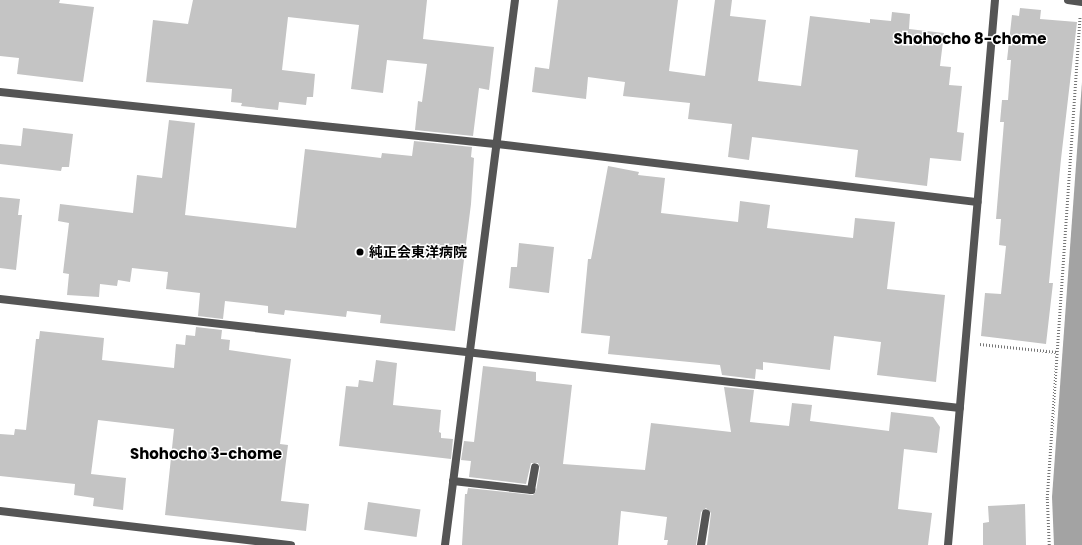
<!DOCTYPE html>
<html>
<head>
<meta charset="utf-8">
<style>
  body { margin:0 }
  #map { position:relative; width:1082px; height:545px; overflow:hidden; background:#fff; font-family:Poppins,"Noto Sans JP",sans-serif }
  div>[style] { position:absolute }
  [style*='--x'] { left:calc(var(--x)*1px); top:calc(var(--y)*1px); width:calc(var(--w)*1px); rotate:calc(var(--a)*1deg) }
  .water>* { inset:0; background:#a3a3a3 }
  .building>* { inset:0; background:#c4c4c4; transform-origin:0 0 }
  .path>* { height:2.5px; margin-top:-1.25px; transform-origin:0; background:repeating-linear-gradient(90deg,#777 0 1px,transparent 0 3px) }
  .lane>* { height:8px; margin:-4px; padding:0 4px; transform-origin:4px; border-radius:4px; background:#555 }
  .street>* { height:8px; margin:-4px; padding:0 4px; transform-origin:4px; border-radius:4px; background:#555 }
  .dots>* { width:11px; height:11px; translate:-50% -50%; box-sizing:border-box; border:2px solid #fff; border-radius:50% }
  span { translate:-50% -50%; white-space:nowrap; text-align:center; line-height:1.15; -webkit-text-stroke:3px #fff; paint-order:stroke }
  .poi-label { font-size:14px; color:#000; font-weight:700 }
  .left { translate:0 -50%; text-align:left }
  .neighbourhood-label { font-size:15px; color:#000; font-weight:700 }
</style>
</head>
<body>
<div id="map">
  <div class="water">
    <i style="clip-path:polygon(1082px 82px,1082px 545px,1054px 545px,1052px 497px)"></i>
  </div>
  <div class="building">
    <i style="clip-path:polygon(0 0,60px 0,59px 3px,94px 7px,83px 82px,17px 74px,19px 58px,0 56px)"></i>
    <i style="clip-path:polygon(193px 0,427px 0,423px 39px,494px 47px,489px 90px,479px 88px,473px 136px,415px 130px,418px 101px,422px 102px,427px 64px,387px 60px,383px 93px,351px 89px,359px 25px,288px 17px,282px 70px,315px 74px,313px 97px,307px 97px,306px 105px,279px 102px,278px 110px,241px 106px,242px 103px,231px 102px,232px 89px,146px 82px,153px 20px,188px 24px)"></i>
    <i style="clip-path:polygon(558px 0,678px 0,669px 71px,705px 76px,715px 0,732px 0,730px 16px,766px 20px,758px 81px,801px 86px,810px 16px,870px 23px,870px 19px,891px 21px,892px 12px,910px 14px,909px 29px,944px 33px,940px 66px,951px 67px,949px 85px,962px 86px,957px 132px,964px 133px,961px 161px,930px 158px,927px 186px,855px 177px,858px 150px,752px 137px,749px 160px,728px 157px,732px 124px,688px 119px,690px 103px,623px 96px,625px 82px,588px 77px,586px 99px,532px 92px,535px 67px,549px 69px)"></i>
    <i style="clip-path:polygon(1020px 8px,1041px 10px,1040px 19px,1077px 22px,1061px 159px,1049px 283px,1053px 283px,1046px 344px,981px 336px,985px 293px,1001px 294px,1006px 246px,999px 245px,1001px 219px,996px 219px,1004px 122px,1000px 122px,1002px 100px,1008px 100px,1011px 60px,1007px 60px,1012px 15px,1019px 16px)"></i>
    <i style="clip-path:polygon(169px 120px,195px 123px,185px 215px,296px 228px,305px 149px,381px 158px,382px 153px,412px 156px,414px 141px,472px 147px,471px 157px,474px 158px,471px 204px,455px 331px,380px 323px,381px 315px,347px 311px,346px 317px,285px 310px,284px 315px,268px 313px,268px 306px,225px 301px,223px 319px,198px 316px,200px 293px,166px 289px,168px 272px,132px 268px,130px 282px,118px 280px,117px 286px,100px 284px,99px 297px,67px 295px,69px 274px,63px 273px,69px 223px,58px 221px,60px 204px,133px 213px,137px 175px,162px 178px)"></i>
    <i style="clip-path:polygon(23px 128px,73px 134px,69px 167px,62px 167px,61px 171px,0 164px,0 144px,21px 146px)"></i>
    <i style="clip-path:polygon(608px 166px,639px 172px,638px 175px,665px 178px,661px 213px,738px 222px,740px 201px,770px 205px,767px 228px,853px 238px,855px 218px,895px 222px,887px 289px,945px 295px,936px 382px,877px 375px,881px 342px,834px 336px,830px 370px,763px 362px,763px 370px,756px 369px,755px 379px,722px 375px,720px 365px,608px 354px,610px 336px,581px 333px,588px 259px,591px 259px)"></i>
    <i style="clip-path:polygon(0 197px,20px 199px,18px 215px,22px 215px,16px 270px,0 268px)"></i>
    <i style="clip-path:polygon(519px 243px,554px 247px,549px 293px,509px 288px,511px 267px,517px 267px)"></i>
    <i style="clip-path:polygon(196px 327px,222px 330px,221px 339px,230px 340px,229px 350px,291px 359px,280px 444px,288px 445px,281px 501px,309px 504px,306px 531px,165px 515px,174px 429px,98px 420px,91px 474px,126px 478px,123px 510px,93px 506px,94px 498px,74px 495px,75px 484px,0 476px,0 434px,14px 435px,15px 429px,26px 430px,36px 339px,39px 339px,40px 331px,104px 338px,102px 360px,174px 368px,176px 344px,185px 345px,186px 335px,195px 336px)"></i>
    <i style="clip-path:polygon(376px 360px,397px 363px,393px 405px,441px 410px,439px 432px,441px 433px,441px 438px,453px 439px,451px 459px,339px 446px,346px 386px,358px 387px,359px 380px,373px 382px)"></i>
    <i style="clip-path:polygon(483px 366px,536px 372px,536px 381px,572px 385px,563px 464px,645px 470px,651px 423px,731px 432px,724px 387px,754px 390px,750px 422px,789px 426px,792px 403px,812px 405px,810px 421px,889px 431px,891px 412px,933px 417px,940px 427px,937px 453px,904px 449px,898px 509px,932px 513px,928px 545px,707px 545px,711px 513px,706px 508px,701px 512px,696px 545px,667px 545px,668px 540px,664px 540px,667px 517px,621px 511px,618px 545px,462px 545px,465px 494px,467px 494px,468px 488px,533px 495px,536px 491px,540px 468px,538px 463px,531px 463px,526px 484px,469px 477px,471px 461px,461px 460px,464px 441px,474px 442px)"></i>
    <i style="left:368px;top:502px;width:53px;height:28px;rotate:8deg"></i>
    <i style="clip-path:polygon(1025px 504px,1026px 545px,983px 545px,983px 523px,989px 522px,988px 506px)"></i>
  </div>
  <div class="path">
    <i style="--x:980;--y:344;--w:77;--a:5.9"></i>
    <i style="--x:1049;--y:545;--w:47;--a:-92.4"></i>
    <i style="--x:1047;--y:498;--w:482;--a:-86.1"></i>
  </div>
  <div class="lane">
    <i style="--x:453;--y:481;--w:79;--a:6.6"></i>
    <i style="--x:531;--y:490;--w:23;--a:-80"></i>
    <i style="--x:701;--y:545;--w:32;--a:-81"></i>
  </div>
  <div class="street">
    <i style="--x:1068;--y:0;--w:14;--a:8"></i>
    <i style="--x:0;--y:92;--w:500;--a:6"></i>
    <i style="--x:497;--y:144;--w:484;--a:6.9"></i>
    <i style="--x:0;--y:299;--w:966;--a:6.48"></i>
    <i style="--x:0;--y:511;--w:293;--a:6.7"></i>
    <i style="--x:445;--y:545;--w:549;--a:-82.68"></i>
    <i style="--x:948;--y:545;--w:547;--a:-85.07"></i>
  </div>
  <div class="dots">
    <i style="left:360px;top:252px;background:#000"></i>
  </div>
  <div class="poi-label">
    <span class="left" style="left:369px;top:252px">純正会東洋病院</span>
  </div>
  <div class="neighbourhood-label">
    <span style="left:970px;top:39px">Shohocho 8-chome</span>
    <span style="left:206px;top:454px">Shohocho 3-chome</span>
  </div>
</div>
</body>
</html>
